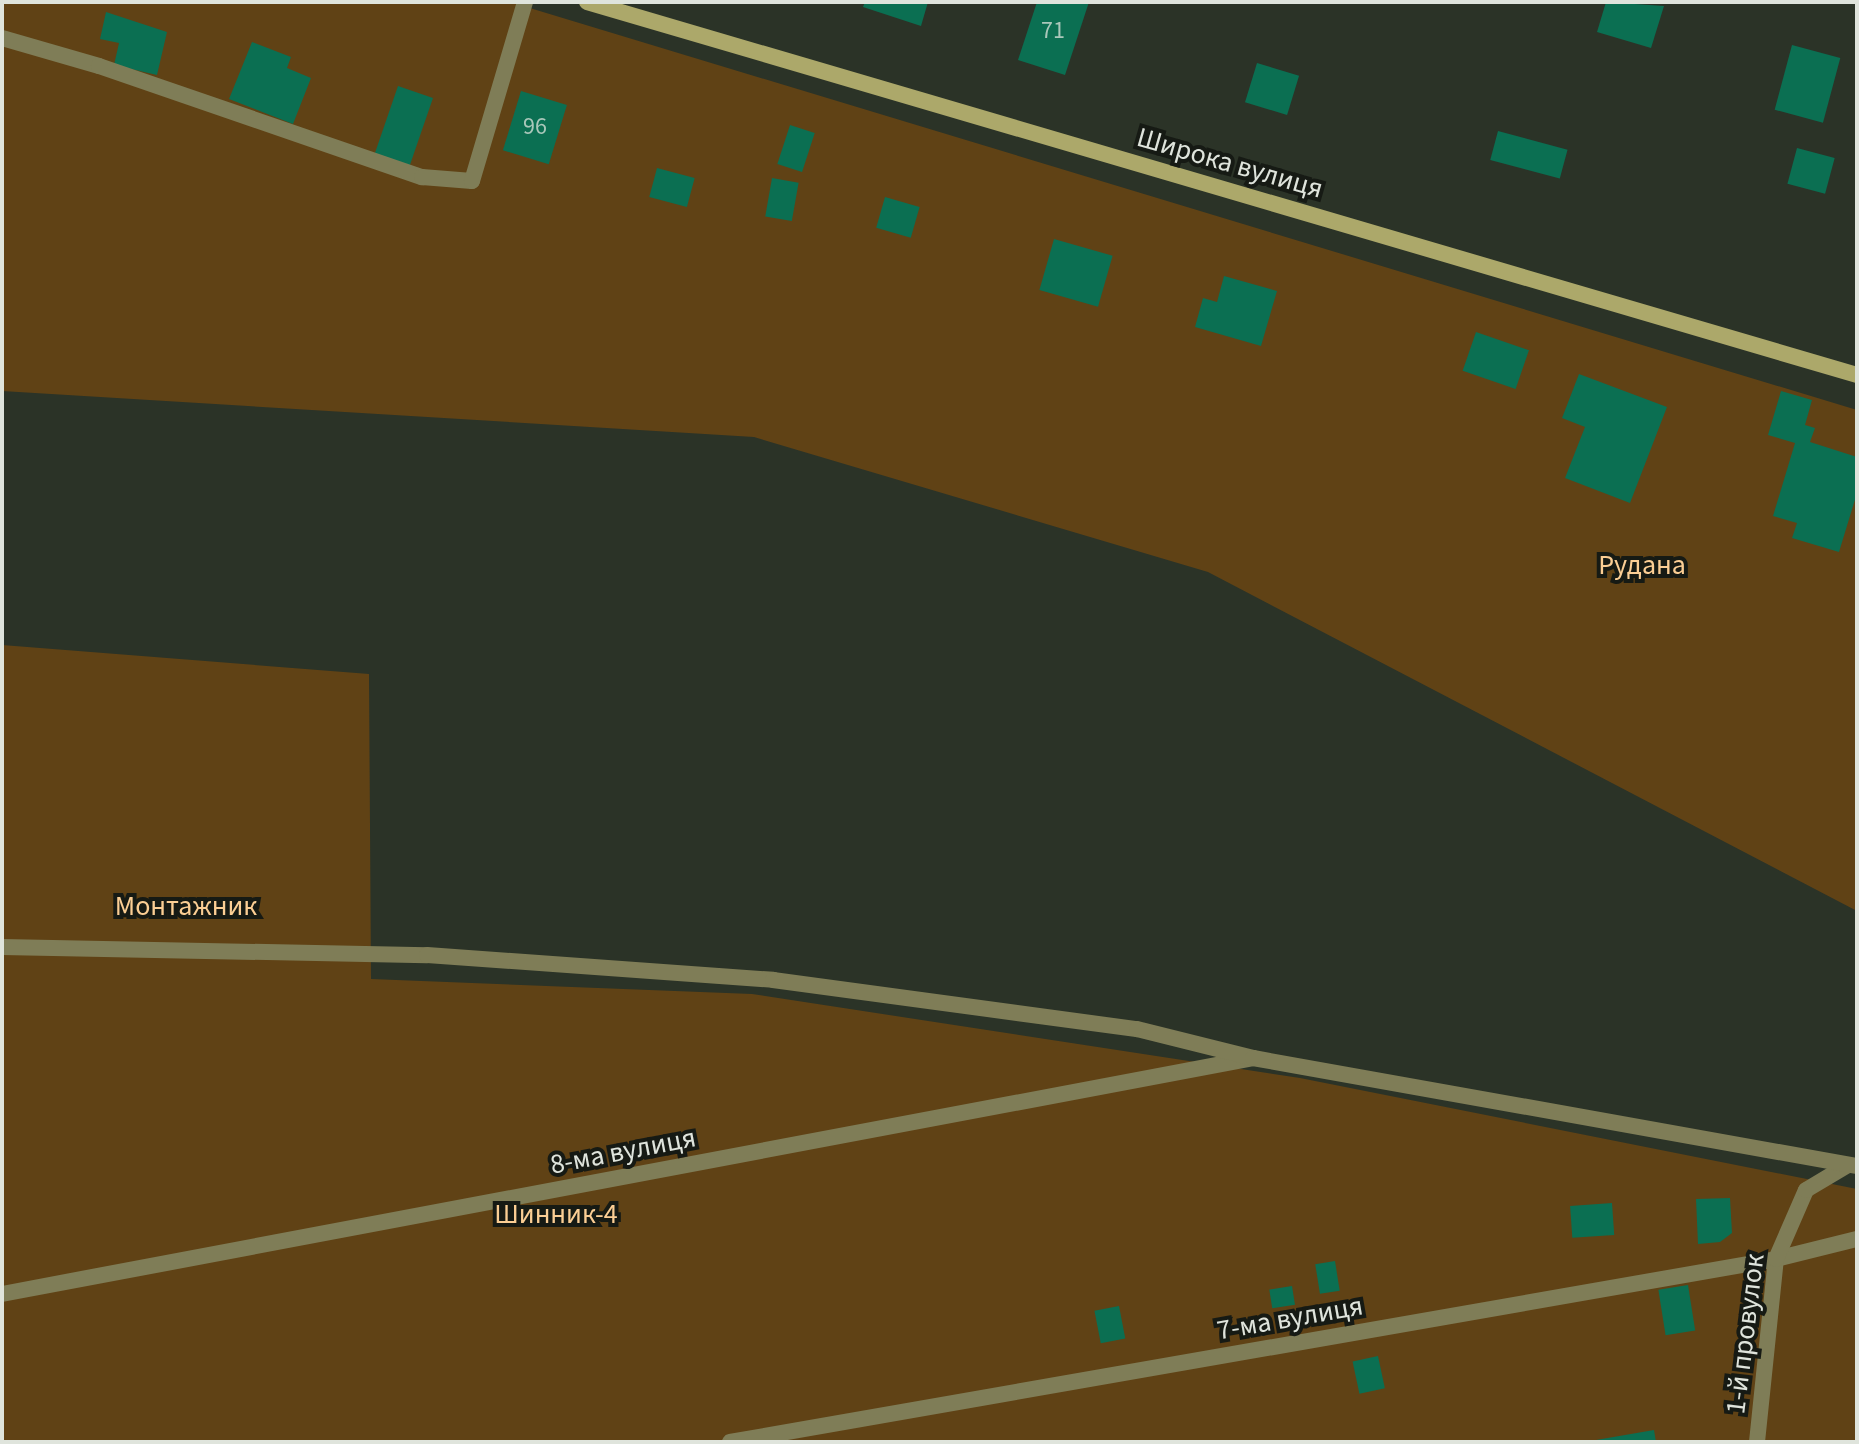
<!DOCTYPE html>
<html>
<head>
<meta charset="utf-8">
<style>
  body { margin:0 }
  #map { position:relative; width:1859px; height:1444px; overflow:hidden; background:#2b3327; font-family:"Source Sans 3",sans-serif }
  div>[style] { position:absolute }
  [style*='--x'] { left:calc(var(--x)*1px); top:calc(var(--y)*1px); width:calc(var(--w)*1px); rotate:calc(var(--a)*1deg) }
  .green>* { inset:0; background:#604215 }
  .building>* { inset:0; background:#0b6f52; transform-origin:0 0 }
  .lane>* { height:16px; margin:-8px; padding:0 8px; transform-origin:8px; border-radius:8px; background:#7f7d57 }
  .street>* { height:16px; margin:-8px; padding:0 8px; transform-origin:8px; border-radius:8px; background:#7f7d57 }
  .secondary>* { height:16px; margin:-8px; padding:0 8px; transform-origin:8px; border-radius:8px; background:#aca86a }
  span { translate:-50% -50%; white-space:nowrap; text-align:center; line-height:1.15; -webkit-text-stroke:8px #161a14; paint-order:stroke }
  .number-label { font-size:24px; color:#aac7ba }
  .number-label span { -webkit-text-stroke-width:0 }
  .street-label { font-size:28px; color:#dfe4dc }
  .park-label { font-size:28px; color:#fbce94 }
  .frame { position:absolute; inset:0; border:4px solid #dfe4dc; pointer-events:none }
</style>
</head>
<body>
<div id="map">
  <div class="green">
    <i style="clip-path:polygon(2px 2px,510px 2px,1857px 410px,1857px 911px,1208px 572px,754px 437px,2px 391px)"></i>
    <i style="clip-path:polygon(2px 645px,369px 674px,371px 979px,752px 994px,1300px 1078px,1857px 1189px,1857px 1442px,2px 1442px)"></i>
  </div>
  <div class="building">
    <i style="clip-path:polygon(865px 2px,928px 2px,921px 26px,863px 7px)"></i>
    <i style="clip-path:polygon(1037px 2px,1089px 2px,1065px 75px,1018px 60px)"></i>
    <i style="clip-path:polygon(1606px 2px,1664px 6px,1651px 48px,1597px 32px)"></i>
    <i style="clip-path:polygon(106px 12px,167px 32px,157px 75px,114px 65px,119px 43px,100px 39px)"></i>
    <i style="clip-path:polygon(252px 42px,291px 57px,287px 68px,311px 78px,293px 124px,229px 99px)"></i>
    <i style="left:1792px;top:45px;width:50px;height:67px;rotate:15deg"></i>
    <i style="left:1257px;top:63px;width:44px;height:41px;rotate:17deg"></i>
    <i style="left:398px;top:86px;width:37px;height:74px;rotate:19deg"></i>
    <i style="left:521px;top:91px;width:48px;height:62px;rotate:17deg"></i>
    <i style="left:790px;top:125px;width:26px;height:41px;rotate:18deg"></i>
    <i style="left:1498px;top:131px;width:72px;height:30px;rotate:15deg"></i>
    <i style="left:1797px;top:148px;width:39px;height:37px;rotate:15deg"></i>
    <i style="left:657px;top:168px;width:39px;height:30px;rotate:15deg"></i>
    <i style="left:772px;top:178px;width:27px;height:39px;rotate:10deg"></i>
    <i style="left:885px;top:197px;width:36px;height:32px;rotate:16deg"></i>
    <i style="left:1054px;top:239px;width:61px;height:53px;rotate:16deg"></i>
    <i style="clip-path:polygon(1224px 276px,1277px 291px,1261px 346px,1195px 327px,1203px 298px,1217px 302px)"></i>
    <i style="left:1476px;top:332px;width:56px;height:41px;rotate:19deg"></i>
    <i style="clip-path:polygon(1579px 374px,1667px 407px,1630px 503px,1565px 478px,1585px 427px,1562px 418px)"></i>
    <i style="clip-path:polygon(1781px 391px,1812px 400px,1805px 425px,1815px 428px,1810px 442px,1857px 457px,1857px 493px,1839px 552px,1792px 538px,1797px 523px,1773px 516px,1795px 443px,1768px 435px)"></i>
    <i style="clip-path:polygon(1730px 1198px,1732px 1233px,1720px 1242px,1698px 1244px,1696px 1199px)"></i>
    <i style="left:1612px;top:1203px;width:32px;height:42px;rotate:86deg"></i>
    <i style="left:1335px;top:1261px;width:30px;height:20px;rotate:81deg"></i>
    <i style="left:1688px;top:1285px;width:46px;height:30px;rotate:81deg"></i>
    <i style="left:1292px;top:1286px;width:19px;height:23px;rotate:81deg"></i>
    <i style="left:1119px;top:1306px;width:33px;height:25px;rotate:79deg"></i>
    <i style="left:1378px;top:1356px;width:33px;height:26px;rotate:78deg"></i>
    <i style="clip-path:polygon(1654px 1430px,1656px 1442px,1596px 1442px,1596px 1440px)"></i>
  </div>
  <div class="lane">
    <i style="--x:2;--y:38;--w:101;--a:16.1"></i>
    <i style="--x:99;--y:66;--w:342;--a:19"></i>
    <i style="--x:422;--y:177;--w:50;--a:4.6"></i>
    <i style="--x:472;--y:181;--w:187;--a:-73.5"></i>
    <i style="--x:2;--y:1294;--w:1273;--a:-10.68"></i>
    <i style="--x:730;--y:1442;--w:1062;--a:-9.92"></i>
    <i style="--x:1776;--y:1259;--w:83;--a:-13.9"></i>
    <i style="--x:1757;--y:1442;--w:184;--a:-84.1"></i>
    <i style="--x:1776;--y:1259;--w:75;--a:-66.5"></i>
    <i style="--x:1806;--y:1190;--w:49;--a:-30.8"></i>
  </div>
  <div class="street">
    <i style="--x:2;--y:947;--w:425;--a:1.1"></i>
    <i style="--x:427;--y:955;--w:347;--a:4.1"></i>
    <i style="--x:773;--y:980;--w:367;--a:7.7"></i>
    <i style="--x:1137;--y:1029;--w:120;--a:14"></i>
    <i style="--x:1253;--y:1058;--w:614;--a:10.14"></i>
  </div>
  <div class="secondary">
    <i style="--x:587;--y:2;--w:1324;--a:16.37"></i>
  </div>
  <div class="number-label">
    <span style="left:1053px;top:31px">71</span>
    <span style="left:535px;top:127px">96</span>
  </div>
  <div class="street-label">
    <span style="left:1230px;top:163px;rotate:16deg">Широка вулиця</span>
    <span style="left:623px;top:1151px;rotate:-11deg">8-ма вулиця</span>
    <span style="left:1290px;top:1318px;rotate:-10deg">7-ма вулиця</span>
    <span style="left:1745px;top:1334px;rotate:-83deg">1-й провулок</span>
  </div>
  <div class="park-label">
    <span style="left:1642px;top:565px">Рудана</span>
    <span style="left:186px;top:906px">Монтажник</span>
    <span style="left:556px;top:1214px">Шинник-4</span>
  </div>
  <div class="frame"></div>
</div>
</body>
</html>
